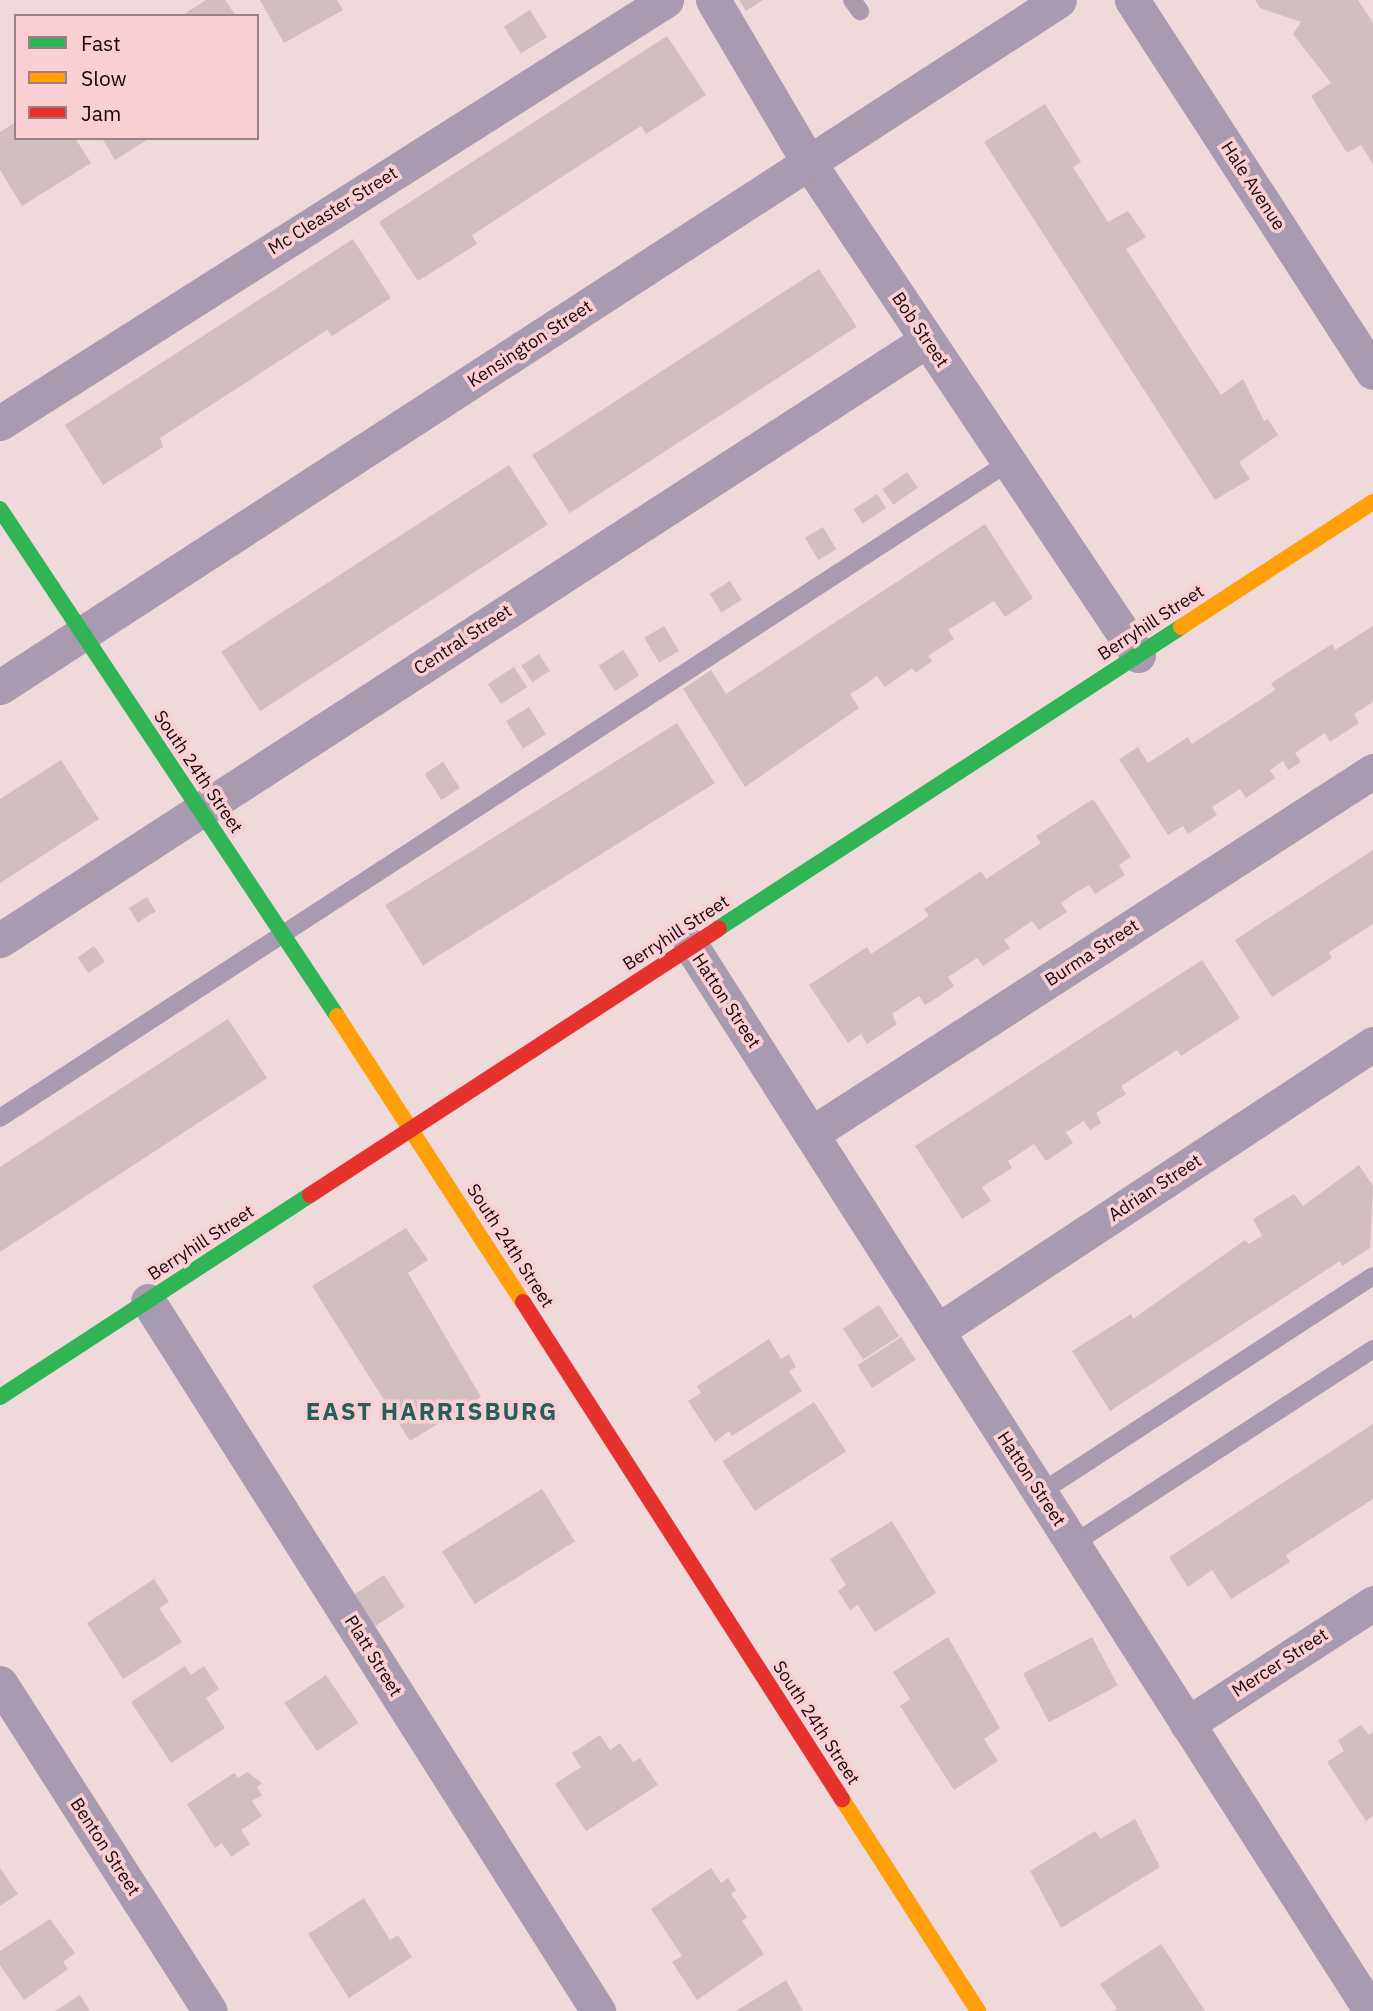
<!DOCTYPE html>
<html>
<head>
<meta charset="utf-8">
<style>
  body { margin:0 }
  #map { position:relative; width:1373px; height:2011px; overflow:hidden; background:#efd9db; font-family:"IBM Plex Sans",sans-serif }
  div>[style] { position:absolute }
  [style*='--x'] { left:calc(var(--x)*1px); top:calc(var(--y)*1px); width:calc(var(--w)*1px); rotate:calc(var(--a)*1deg) }
  .building>* { inset:0; background:#d1bec0; transform-origin:0 0 }
  .lane>* { height:18px; margin:-9px; padding:0 9px; transform-origin:9px; border-radius:9px; background:#a99baf }
  .street>* { height:35px; margin:-17.5px; padding:0 17.5px; transform-origin:17.5px; border-radius:17.5px; background:#a99baf }
  .fast>* { height:16px; margin:-8px; padding:0 8px; transform-origin:8px; border-radius:8px; background:#30b455 }
  .slow>* { height:16px; margin:-8px; padding:0 8px; transform-origin:8px; border-radius:8px; background:#ff9f0a }
  .jam>* { height:16px; margin:-8px; padding:0 8px; transform-origin:8px; border-radius:8px; background:#e5322d }
  span { translate:-50% -50%; white-space:nowrap; text-align:center; line-height:1.15; -webkit-text-stroke:7px #f9cfd4; paint-order:stroke }
  .street-label { font-size:18px; color:#160609 }
  .district-label { font-size:24px; color:#255f5b; font-weight:700; letter-spacing:2px }
  .legend { position:absolute; left:14px; top:14px; width:245px; height:126px; box-sizing:border-box; background:#f9cfd4; border:2px solid #9e7f83; margin:0; padding:9px 12px; list-style:none; font-size:21px; color:#160609 }
  .legend li { display:flex; align-items:center; gap:14px; height:35px }
  .legend b { width:35px; border:2px solid #9e7f83 }
</style>
</head>
<body>
<div id="map">
  <div class="building">
    <i style="clip-path:polygon(206px 0,225px 0,236px 16px,181px 16px)"></i>
    <i style="clip-path:polygon(260px 0,337px 0,343px 10px,284px 43px)"></i>
    <i style="clip-path:polygon(739px 0,763px 0,746px 11px)"></i>
    <i style="clip-path:polygon(1255px 0,1358px 0,1373px 23px,1373px 164px,1361px 145px,1347px 153px,1311px 96px,1331px 83px,1293px 34px,1301px 22px,1260px 8px)"></i>
    <i style="left:530px;top:10px;width:32px;height:31px;rotate:58deg"></i>
    <i style="clip-path:polygon(667px 36px,706px 95px,646px 134px,641px 126px,574px 169px,477px 232px,472px 235px,477px 244px,418px 281px,379px 222px)"></i>
    <i style="clip-path:polygon(1045px 104px,1081px 162px,1073px 167px,1108px 222px,1128px 211px,1146px 237px,1126px 249px,1221px 395px,1243px 379px,1264px 421px,1268px 419px,1278px 435px,1239px 462px,1250px 479px,1215px 500px,984px 142px)"></i>
    <i style="clip-path:polygon(16px 122px,16px 138px,75px 138px,91px 163px,22px 206px,0 170px,0 132px)"></i>
    <i style="clip-path:polygon(102px 138px,150px 138px,115px 160px)"></i>
    <i style="clip-path:polygon(353px 239px,391px 298px,332px 336px,327px 330px,160px 438px,163px 447px,103px 485px,65px 425px)"></i>
    <i style="left:819px;top:269px;width:69px;height:342px;rotate:57deg"></i>
    <i style="left:509px;top:465px;width:71px;height:343px;rotate:57deg"></i>
    <i style="left:907px;top:472px;width:19px;height:30px;rotate:55deg"></i>
    <i style="left:877px;top:494px;width:17px;height:28px;rotate:57deg"></i>
    <i style="clip-path:polygon(985px 524px,1033px 598px,1005px 617px,994px 601px,948px 630px,954px 639px,928px 656px,932px 661px,916px 673px,912px 668px,885px 687px,877px 676px,866px 684px,850px 694px,859px 708px,745px 787px,683px 689px,711px 670px,726px 694px)"></i>
    <i style="left:823px;top:527px;width:26px;height:21px;rotate:59deg"></i>
    <i style="left:730px;top:581px;width:22px;height:24px;rotate:58deg"></i>
    <i style="left:664px;top:626px;width:29px;height:23px;rotate:59deg"></i>
    <i style="clip-path:polygon(1373px 626px,1373px 702px,1354px 714px,1359px 723px,1330px 742px,1325px 733px,1295px 753px,1301px 762px,1288px 770px,1283px 761px,1270px 770px,1275px 778px,1246px 798px,1240px 789px,1212px 807px,1217px 815px,1188px 834px,1183px 826px,1168px 835px,1119px 759px,1138px 747px,1148px 763px,1188px 737px,1192px 744px,1275px 690px,1271px 683px,1332px 644px,1335px 650px)"></i>
    <i style="left:623px;top:650px;width:30px;height:29px;rotate:57deg"></i>
    <i style="left:539px;top:654px;width:20px;height:21px;rotate:57deg"></i>
    <i style="left:514px;top:667px;width:24px;height:31px;rotate:57deg"></i>
    <i style="left:529px;top:707px;width:32px;height:27px;rotate:58deg"></i>
    <i style="left:677px;top:723px;width:71px;height:344px;rotate:58deg"></i>
    <i style="clip-path:polygon(61px 760px,99px 819px,0 883px,0 799px)"></i>
    <i style="left:443px;top:762px;width:31px;height:22px;rotate:57deg"></i>
    <i style="clip-path:polygon(1093px 799px,1131px 857px,1119px 865px,1125px 875px,1095px 894px,1089px 885px,1075px 893px,1061px 903px,1067px 912px,1039px 930px,1032px 921px,1004px 940px,1010px 948px,983px 966px,977px 958px,948px 977px,954px 986px,938px 997px,925px 1005px,919px 996px,892px 1014px,897px 1024px,867px 1044px,861px 1034px,848px 1043px,809px 985px,867px 947px,871px 954px,929px 916px,924px 909px,981px 871px,986px 879px,1041px 843px,1036px 836px)"></i>
    <i style="clip-path:polygon(1373px 850px,1373px 924px,1329px 952px,1332px 958px,1272px 997px,1235px 940px)"></i>
    <i style="left:147px;top:897px;width:17px;height:21px;rotate:59deg"></i>
    <i style="left:94px;top:946px;width:19px;height:20px;rotate:55deg"></i>
    <i style="clip-path:polygon(1202px 960px,1240px 1018px,1181px 1056px,1177px 1050px,1121px 1086px,1126px 1094px,1096px 1113px,1101px 1123px,1090px 1130px,1084px 1121px,1066px 1132px,1073px 1143px,1046px 1161px,1034px 1144px,1008px 1161px,1012px 1168px,982px 1187px,991px 1201px,962px 1219px,915px 1146px)"></i>
    <i style="clip-path:polygon(228px 1019px,267px 1078px,0 1252px,0 1167px)"></i>
    <i style="clip-path:polygon(1359px 1165px,1373px 1186px,1370px 1248px,1342px 1266px,1340px 1261px,1110px 1411px,1072px 1351px,1131px 1314px,1133px 1319px,1245px 1240px,1249px 1244px,1262px 1236px,1253px 1219px,1294px 1194px,1303px 1206px)"></i>
    <i style="clip-path:polygon(406px 1228px,428px 1260px,408px 1273px,481px 1397px,410px 1441px,312px 1286px)"></i>
    <i style="left:879px;top:1305px;width:37px;height:43px;rotate:57deg"></i>
    <i style="left:901px;top:1337px;width:27px;height:52px;rotate:57deg"></i>
    <i style="clip-path:polygon(769px 1339px,781px 1359px,789px 1354px,796px 1367px,789px 1371px,802px 1391px,732px 1436px,729px 1431px,715px 1442px,688px 1401px,701px 1393px,697px 1386px)"></i>
    <i style="left:814px;top:1402px;width:59px;height:109px;rotate:57deg"></i>
    <i style="clip-path:polygon(1373px 1424px,1373px 1499px,1286px 1555px,1290px 1562px,1231px 1599px,1212px 1570px,1188px 1587px,1169px 1557px)"></i>
    <i style="left:542px;top:1489px;width:62px;height:118px;rotate:58deg"></i>
    <i style="clip-path:polygon(892px 1521px,936px 1593px,875px 1632px,858px 1605px,850px 1610px,838px 1591px,846px 1585px,830px 1559px)"></i>
    <i style="left:384px;top:1575px;width:38px;height:40px;rotate:57deg"></i>
    <i style="clip-path:polygon(154px 1579px,169px 1602px,159px 1608px,182px 1642px,123px 1679px,87px 1623px)"></i>
    <i style="clip-path:polygon(948px 1637px,1000px 1728px,984px 1739px,998px 1761px,954px 1790px,900px 1706px,910px 1699px,893px 1672px)"></i>
    <i style="left:1092px;top:1637px;width:55px;height:78px;rotate:62deg"></i>
    <i style="clip-path:polygon(185px 1666px,191px 1675px,204px 1666px,219px 1689px,206px 1698px,225px 1728px,171px 1763px,131px 1702px)"></i>
    <i style="left:326px;top:1675px;width:58px;height:50px;rotate:56deg"></i>
    <i style="clip-path:polygon(1361px 1725px,1369px 1735px,1373px 1732px,1373px 1816px,1366px 1821px,1327px 1762px,1344px 1751px,1338px 1740px)"></i>
    <i style="clip-path:polygon(600px 1735px,610px 1750px,620px 1743px,633px 1762px,640px 1758px,658px 1785px,586px 1831px,555px 1784px,581px 1767px,572px 1753px)"></i>
    <i style="clip-path:polygon(247px 1772px,262px 1783px,257px 1787px,262px 1795px,252px 1801px,262px 1816px,241px 1830px,250px 1844px,231px 1857px,222px 1843px,215px 1848px,187px 1804px,234px 1773px,238px 1778px)"></i>
    <i style="clip-path:polygon(1135px 1819px,1160px 1867px,1061px 1928px,1030px 1871px,1095px 1831px,1100px 1839px)"></i>
    <i style="clip-path:polygon(0 1868px,18px 1894px,0 1906px)"></i>
    <i style="clip-path:polygon(711px 1868px,721px 1883px,728px 1878px,736px 1890px,731px 1894px,747px 1917px,742px 1921px,764px 1954px,697px 2000px,672px 1962px,682px 1956px,651px 1909px)"></i>
    <i style="clip-path:polygon(364px 1898px,390px 1940px,398px 1935px,412px 1957px,349px 1998px,308px 1934px)"></i>
    <i style="clip-path:polygon(50px 1919px,75px 1953px,63px 1962px,68px 1969px,24px 2000px,0 1965px,0 1951px)"></i>
    <i style="clip-path:polygon(1161px 1944px,1205px 2011px,1113px 2011px,1117px 2009px,1100px 1984px)"></i>
    <i style="clip-path:polygon(786px 1980px,803px 2011px,736px 2011px)"></i>
    <i style="clip-path:polygon(80px 1995px,90px 2011px,55px 2011px)"></i>
  </div>
  <div class="lane">
    <i style="--x:852;--y:0;--w:14;--a:54"></i>
    <i style="--x:0;--y:1118;--w:1204;--a:-33.03"></i>
    <i style="--x:1040;--y:1493;--w:397;--a:-33.1"></i>
    <i style="--x:1073;--y:1544;--w:358;--a:-33"></i>
  </div>
  <div class="street">
    <i style="--x:713;--y:0;--w:189;--a:59.5"></i>
    <i style="--x:809;--y:163;--w:592;--a:56.23"></i>
    <i style="--x:1132;--y:0;--w:443;--a:57.1"></i>
    <i style="--x:0;--y:423;--w:789;--a:-32.42"></i>
    <i style="--x:0;--y:687;--w:1262;--a:-32.97"></i>
    <i style="--x:0;--y:940;--w:1104;--a:-32.91"></i>
    <i style="--x:691;--y:946;--w:1264;--a:57.44"></i>
    <i style="--x:811;--y:1134;--w:669;--a:-32.86"></i>
    <i style="--x:148;--y:1301;--w:841;--a:57.63"></i>
    <i style="--x:937;--y:1331;--w:522;--a:-33.36"></i>
    <i style="--x:0;--y:1683;--w:389;--a:57.4"></i>
    <i style="--x:1187;--y:1724;--w:222;--a:-33"></i>
  </div>
  <div class="fast">
    <i style="--x:0;--y:509;--w:609;--a:56.39"></i>
    <i style="--x:719;--y:928;--w:551;--a:-33.08"></i>
    <i style="--x:0;--y:1397;--w:370;--a:-33.1"></i>
  </div>
  <div class="slow">
    <i style="--x:1181;--y:627;--w:229;--a:-33.1"></i>
    <i style="--x:337;--y:1016;--w:341;--a:57"></i>
    <i style="--x:842;--y:1799;--w:252;--a:57.3"></i>
  </div>
  <div class="jam">
    <i style="--x:310;--y:1195;--w:488;--a:-33.1"></i>
    <i style="--x:523;--y:1302;--w:591;--a:57.31"></i>
  </div>
  <div class="street-label">
    <span style="left:1253px;top:186px;rotate:57deg">Hale Avenue</span>
    <span style="left:333px;top:211px;rotate:-32deg">Mc Cleaster Street</span>
    <span style="left:920px;top:330px;rotate:56deg">Bob Street</span>
    <span style="left:530px;top:344px;rotate:-33deg">Kensington Street</span>
    <span style="left:1151px;top:623px;rotate:-33deg">Berryhill Street</span>
    <span style="left:463px;top:640px;rotate:-33deg">Central Street</span>
    <span style="left:198px;top:772px;rotate:56deg">South 24th Street</span>
    <span style="left:676px;top:933px;rotate:-33deg">Berryhill Street</span>
    <span style="left:1092px;top:953px;rotate:-33deg">Burma Street</span>
    <span style="left:726px;top:1001px;rotate:57deg">Hatton Street</span>
    <span style="left:1155px;top:1188px;rotate:-33deg">Adrian Street</span>
    <span style="left:201px;top:1243px;rotate:-33deg">Berryhill Street</span>
    <span style="left:510px;top:1246px;rotate:57deg">South 24th Street</span>
    <span style="left:1031px;top:1479px;rotate:57deg">Hatton Street</span>
    <span style="left:373px;top:1656px;rotate:58deg">Platt Street</span>
    <span style="left:1280px;top:1663px;rotate:-33deg">Mercer Street</span>
    <span style="left:816px;top:1723px;rotate:57deg">South 24th Street</span>
    <span style="left:105px;top:1847px;rotate:57deg">Benton Street</span>
  </div>
  <div class="district-label">
    <span style="left:432px;top:1412px">EAST HARRISBURG</span>
  </div>
  <ul class="legend">
  <li><b style="height:9px;background:#30b455"></b>Fast</li>
  <li><b style="height:9px;background:#ff9f0a"></b>Slow</li>
  <li><b style="height:9px;background:#e5322d"></b>Jam</li>
  </ul>
</div>
</body>
</html>
